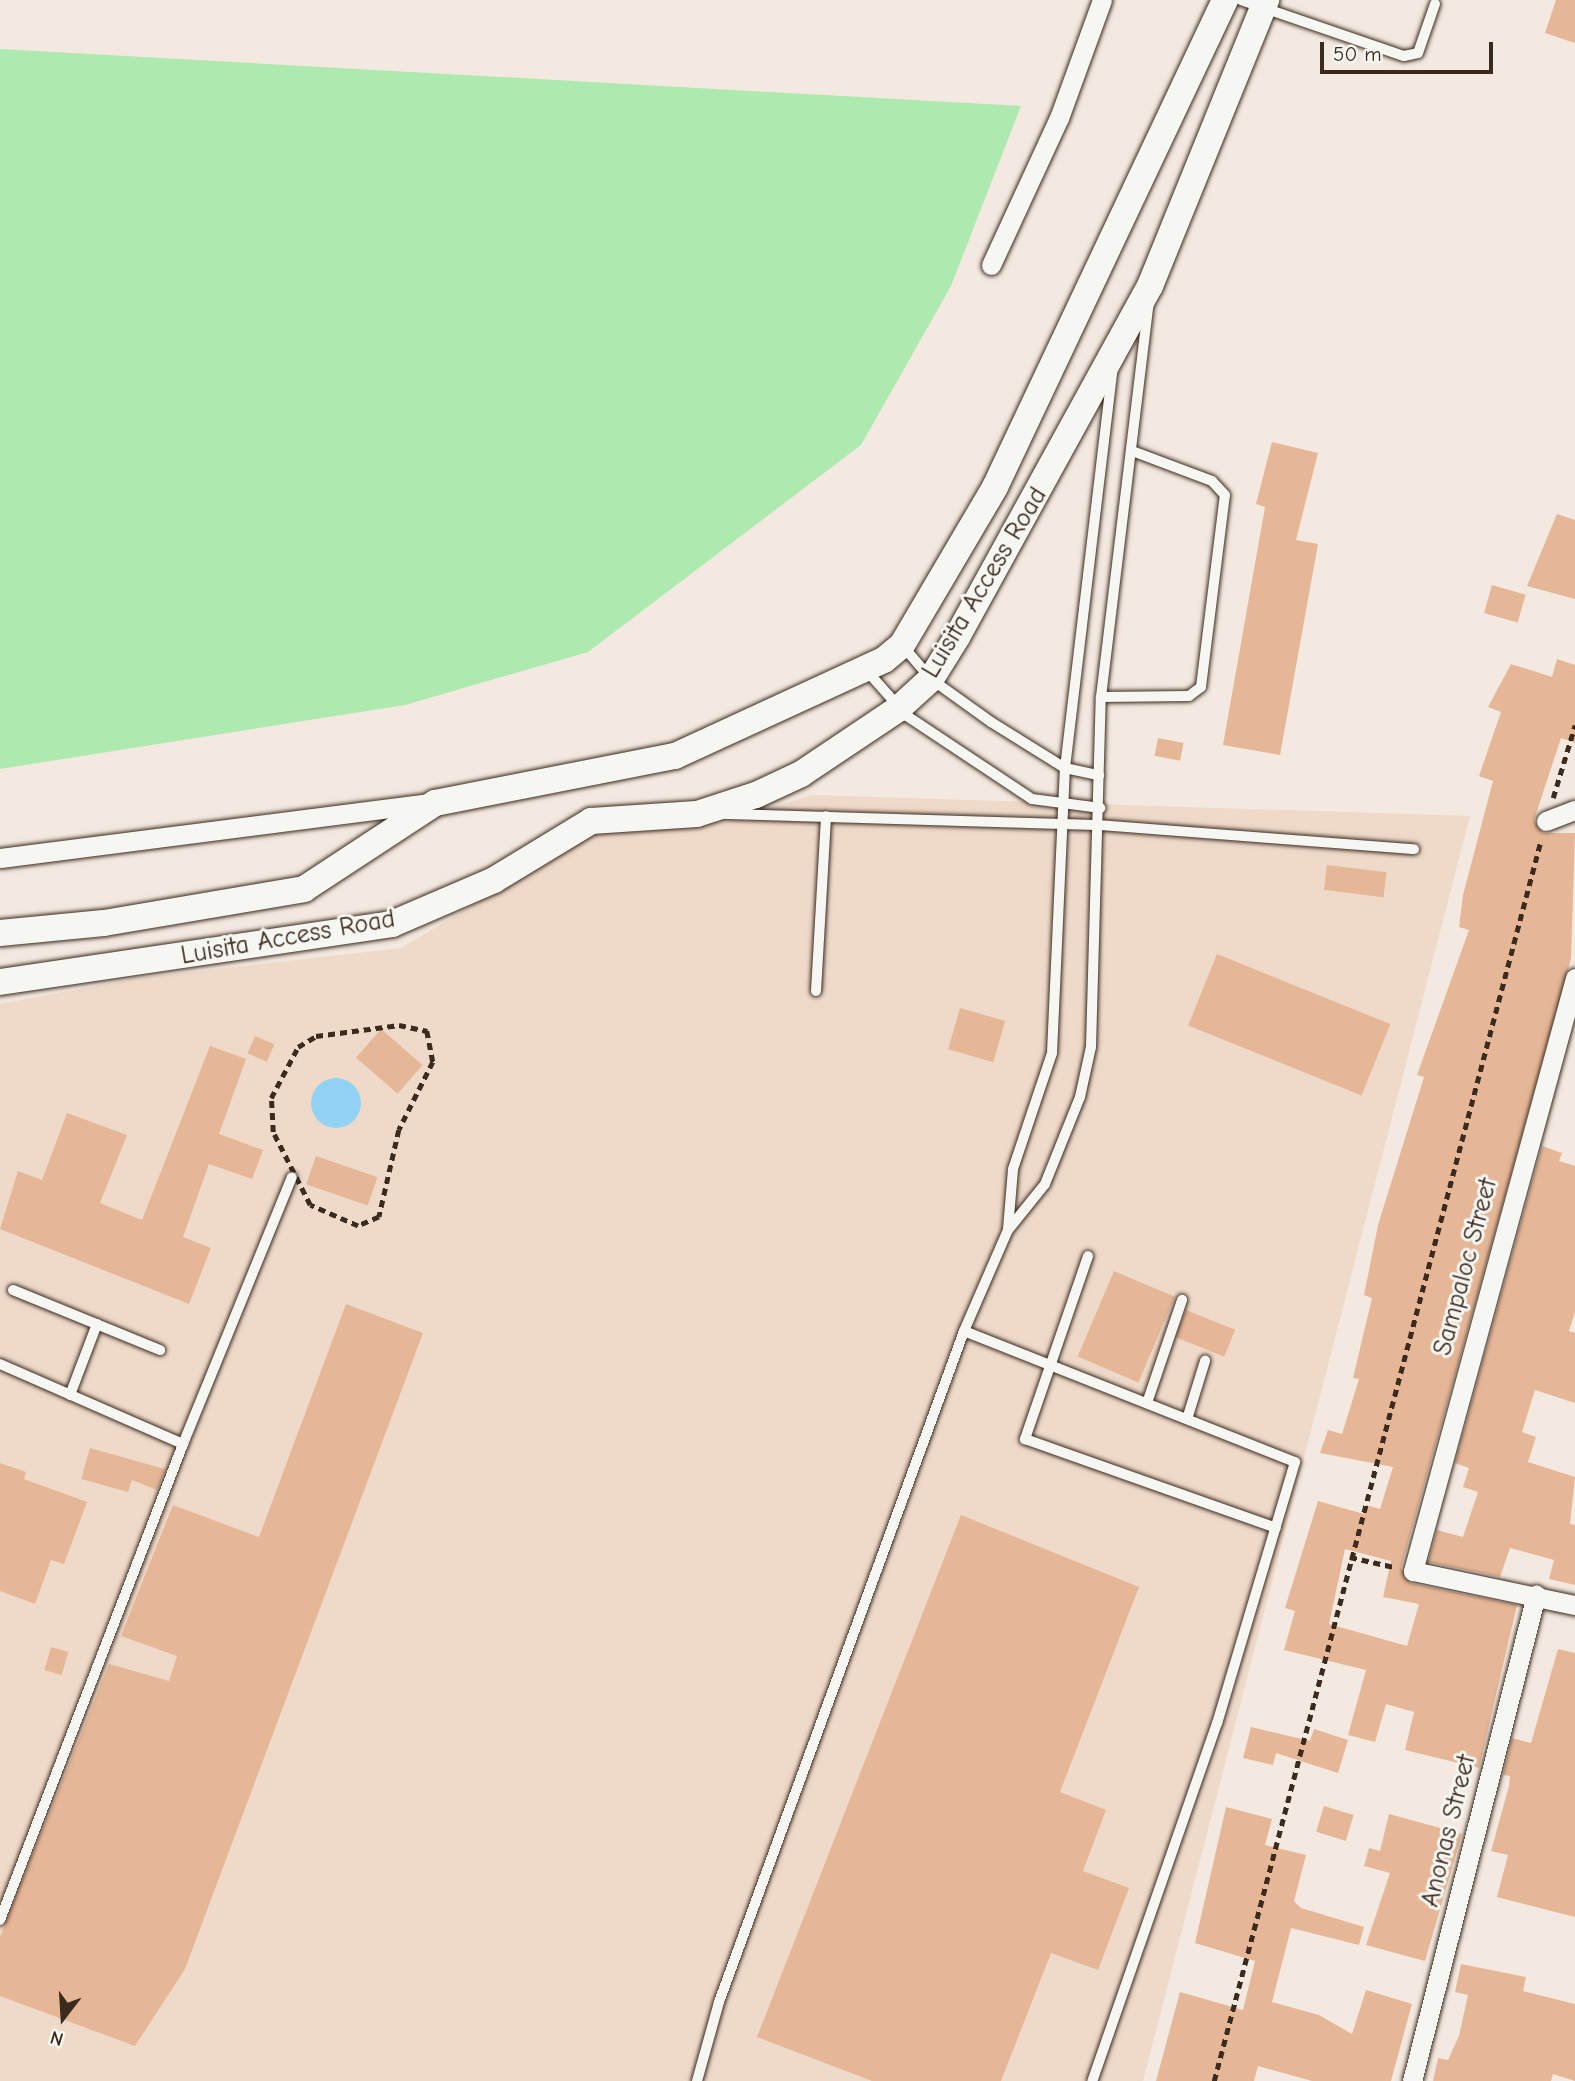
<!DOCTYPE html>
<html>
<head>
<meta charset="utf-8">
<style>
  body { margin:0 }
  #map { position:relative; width:1575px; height:2081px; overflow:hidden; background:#f3e9e0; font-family:"Comic Neue",sans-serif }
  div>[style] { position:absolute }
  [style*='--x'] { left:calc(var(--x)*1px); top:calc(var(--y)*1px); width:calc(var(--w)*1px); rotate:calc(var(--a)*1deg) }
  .built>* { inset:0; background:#efdaca }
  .green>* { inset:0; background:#aeeab0 }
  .water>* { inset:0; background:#92d2f3 }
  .round { border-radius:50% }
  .building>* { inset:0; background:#e6b797; transform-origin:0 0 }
  .path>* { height:4.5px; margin-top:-2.25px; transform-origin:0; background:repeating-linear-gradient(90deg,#3b2a1e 0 7px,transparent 0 12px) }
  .roads { filter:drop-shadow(0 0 2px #3b2a1e) drop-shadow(0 0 2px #3b2a1e) }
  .lane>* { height:10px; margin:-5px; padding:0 5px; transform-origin:5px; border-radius:5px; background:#f6f6f2 }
  .street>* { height:19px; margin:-9.5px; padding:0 9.5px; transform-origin:9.5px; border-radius:9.5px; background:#f6f6f2 }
  .secondary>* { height:26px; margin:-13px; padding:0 13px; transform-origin:13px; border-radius:13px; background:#f6f6f2 }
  span { translate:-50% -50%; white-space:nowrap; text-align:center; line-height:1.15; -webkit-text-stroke:6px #f6f6f2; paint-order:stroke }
  .street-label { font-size:26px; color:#3b2a1e }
  .north { position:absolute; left:28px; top:1983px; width:70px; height:70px; -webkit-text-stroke:5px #f6f6f2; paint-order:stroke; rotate:197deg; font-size:19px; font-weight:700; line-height:28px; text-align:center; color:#3b2a1e }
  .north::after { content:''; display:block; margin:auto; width:24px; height:32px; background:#3b2a1e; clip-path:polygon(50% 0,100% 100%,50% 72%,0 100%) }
  .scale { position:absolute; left:1320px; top:42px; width:173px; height:32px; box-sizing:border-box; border:4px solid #3b2a1e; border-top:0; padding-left:9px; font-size:21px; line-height:24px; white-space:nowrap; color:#3b2a1e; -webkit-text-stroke:5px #f6f6f2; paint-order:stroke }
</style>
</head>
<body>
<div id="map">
  <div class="built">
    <i style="clip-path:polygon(812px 795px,1470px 816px,1143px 2081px,0 2081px,0 1004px,137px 978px,401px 948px,602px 828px,724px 822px)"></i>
  </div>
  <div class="green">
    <i style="clip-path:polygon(0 49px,1021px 106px,951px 286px,861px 445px,588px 652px,405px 705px,0 769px)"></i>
  </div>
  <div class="water">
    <i class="round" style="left:311px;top:1078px;width:50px;height:50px"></i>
  </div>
  <div class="building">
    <i style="clip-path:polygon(1556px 0,1575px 0,1575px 43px,1545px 33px)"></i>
    <i style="clip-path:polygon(1272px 442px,1318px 453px,1296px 540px,1318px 544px,1280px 755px,1223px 745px,1265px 507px,1256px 504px)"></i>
    <i style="clip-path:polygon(1557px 514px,1575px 520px,1575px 599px,1527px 586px)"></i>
    <i style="left:1492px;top:585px;width:35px;height:29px;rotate:16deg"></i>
    <i style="clip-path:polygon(evenodd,1557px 659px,1575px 665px,1575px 743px,1561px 738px,1534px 820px,1543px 833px,1575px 833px,1571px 959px,1401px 1568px,1410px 1583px,1517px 1605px,1479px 1768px,1405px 1750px,1414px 1712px,1386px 1704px,1375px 1742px,1348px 1735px,1366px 1670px,1284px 1650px,1295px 1611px,1285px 1608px,1318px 1501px,1364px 1514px,1366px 1505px,1380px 1509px,1393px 1467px,1320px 1453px,1328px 1430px,1342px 1434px,1359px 1379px,1353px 1378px,1372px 1298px,1364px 1295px,1378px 1225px,1424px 1077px,1417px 1075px,1469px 930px,1459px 927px,1463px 895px,1493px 781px,1479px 776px,1501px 712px,1488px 707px,1511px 664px,1552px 677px,1557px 659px,1345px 1549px,1391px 1561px,1383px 1597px,1419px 1604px,1407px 1646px,1329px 1624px,1345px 1549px)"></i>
    <i style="left:1158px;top:738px;width:26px;height:18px;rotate:11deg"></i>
    <i style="left:1327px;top:865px;width:60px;height:25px;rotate:7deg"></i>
    <i style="left:1217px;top:954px;width:187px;height:77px;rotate:22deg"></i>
    <i style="left:960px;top:1008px;width:47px;height:43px;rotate:16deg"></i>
    <i style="left:381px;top:1029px;width:55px;height:38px;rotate:41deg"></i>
    <i style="left:255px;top:1036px;width:21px;height:19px;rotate:23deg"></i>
    <i style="clip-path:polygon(210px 1046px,246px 1059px,219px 1134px,263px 1150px,252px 1179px,209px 1164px,183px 1237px,211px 1248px,189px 1304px,0 1229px,18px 1171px,42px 1180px,67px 1113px,127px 1135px,100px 1203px,142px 1220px)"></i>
    <i style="clip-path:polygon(1542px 1146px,1562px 1153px,1559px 1161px,1575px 1166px,1575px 1312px,1569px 1331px,1575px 1333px,1575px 1403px,1535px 1390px,1522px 1432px,1536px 1437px,1528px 1462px,1575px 1477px,1570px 1524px,1575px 1525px,1575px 1585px,1549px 1579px,1554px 1560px,1510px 1548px,1500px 1577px,1428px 1562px,1437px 1530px,1463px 1537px,1478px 1492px,1463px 1487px,1469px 1468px,1455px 1463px)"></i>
    <i style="left:316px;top:1156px;width:65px;height:30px;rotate:19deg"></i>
    <i style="left:1114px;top:1271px;width:66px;height:93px;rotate:23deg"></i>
    <i style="clip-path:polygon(346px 1304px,423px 1333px,185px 1969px,135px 2046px,0 1996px,0 1937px,109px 1664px,169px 1681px,177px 1656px,121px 1636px,173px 1505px,259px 1537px)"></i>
    <i style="left:1186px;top:1310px;width:53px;height:29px;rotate:22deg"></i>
    <i style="clip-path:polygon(90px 1448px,165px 1469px,157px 1490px,132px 1480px,128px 1492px,81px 1479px)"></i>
    <i style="clip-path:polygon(0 1463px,26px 1472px,24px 1479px,87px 1502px,64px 1564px,51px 1560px,35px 1604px,0 1591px)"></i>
    <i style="clip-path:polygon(961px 1515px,1139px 1587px,1060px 1792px,1106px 1810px,1083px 1871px,1129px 1888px,1098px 1970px,1051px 1953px,1001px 2081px,872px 2081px,757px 2037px)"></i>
    <i style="left:51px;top:1647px;width:18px;height:24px;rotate:16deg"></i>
    <i style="clip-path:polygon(1558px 1649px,1575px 1653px,1575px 1917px,1497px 1897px,1508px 1855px,1491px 1851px,1509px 1786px,1510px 1776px,1503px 1775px,1512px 1738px,1531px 1743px)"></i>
    <i style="clip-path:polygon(1251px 1727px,1310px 1741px,1314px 1729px,1348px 1740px,1338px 1773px,1276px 1753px,1273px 1765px,1243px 1758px)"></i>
    <i style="left:1324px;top:1806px;width:31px;height:27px;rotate:17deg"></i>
    <i style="clip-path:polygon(1226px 1807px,1272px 1819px,1265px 1845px,1306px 1855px,1294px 1901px,1301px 1908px,1364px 1927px,1359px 1945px,1291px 1928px,1272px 2002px,1319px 2015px,1352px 2034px,1366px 1990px,1412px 2004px,1391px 2081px,1312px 2081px,1258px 2066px,1254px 2081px,1156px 2081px,1180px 1992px,1243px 2010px,1255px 1961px,1195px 1943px)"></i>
    <i style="clip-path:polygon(1389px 1814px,1462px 1834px,1425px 1961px,1366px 1945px,1390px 1873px,1364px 1866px,1369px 1848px,1380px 1851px)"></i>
    <i style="clip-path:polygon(1461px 1964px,1526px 1977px,1523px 1991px,1575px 2004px,1575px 2081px,1553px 2074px,1551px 2081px,1433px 2081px,1438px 2058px,1448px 2060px,1459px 2036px,1468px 1995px,1455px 1992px)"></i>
  </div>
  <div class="path">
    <i style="--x:1553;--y:798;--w:76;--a:-73.2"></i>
    <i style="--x:399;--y:1025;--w:29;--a:12"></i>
    <i style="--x:427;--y:1031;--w:32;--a:79"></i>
    <i style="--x:433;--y:1062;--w:76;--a:116.6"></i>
    <i style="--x:399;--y:1130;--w:89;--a:102.9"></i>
    <i style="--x:379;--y:1217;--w:23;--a:157"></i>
    <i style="--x:358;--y:1226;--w:52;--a:-156.4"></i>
    <i style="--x:310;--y:1205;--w:82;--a:-116.9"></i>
    <i style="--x:273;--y:1132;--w:34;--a:-93"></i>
    <i style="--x:271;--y:1098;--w:58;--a:-62.1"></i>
    <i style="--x:298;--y:1047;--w:21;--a:-31"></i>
    <i style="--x:316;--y:1036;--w:84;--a:-7.5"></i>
    <i style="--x:1350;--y:1557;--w:45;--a:12.8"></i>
    <i style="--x:1214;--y:2081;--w:1283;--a:-75.24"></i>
  </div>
  <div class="roads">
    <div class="lane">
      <i style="--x:1241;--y:0;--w:172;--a:19"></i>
      <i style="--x:1404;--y:56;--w:14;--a:-12"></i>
      <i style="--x:1418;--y:53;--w:52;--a:-70.9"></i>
      <i style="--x:902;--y:645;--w:45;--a:49.5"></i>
      <i style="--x:931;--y:679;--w:74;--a:35.6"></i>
      <i style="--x:991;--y:722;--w:87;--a:31.9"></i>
      <i style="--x:1065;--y:768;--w:35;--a:12"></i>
      <i style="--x:867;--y:671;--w:60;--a:48.4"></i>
      <i style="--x:907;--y:716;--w:150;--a:33.6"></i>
      <i style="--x:1032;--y:799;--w:69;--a:7.5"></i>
      <i style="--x:1101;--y:697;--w:88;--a:-0.7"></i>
      <i style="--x:1189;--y:696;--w:15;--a:-37"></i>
      <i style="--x:1201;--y:687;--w:193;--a:-82.9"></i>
      <i style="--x:1225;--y:495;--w:19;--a:-133"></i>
      <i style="--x:1212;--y:481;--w:82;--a:-159.4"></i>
      <i style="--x:725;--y:814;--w:374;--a:1.7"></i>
      <i style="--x:1099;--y:825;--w:316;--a:4.4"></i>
      <i style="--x:816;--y:991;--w:175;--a:-86.7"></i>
      <i style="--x:1008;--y:1229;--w:60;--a:-85.2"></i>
      <i style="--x:1013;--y:1169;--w:122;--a:-71.4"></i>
      <i style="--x:1052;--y:1053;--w:285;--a:-87.4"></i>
      <i style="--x:1065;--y:768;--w:399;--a:-83.2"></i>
      <i style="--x:1088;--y:1256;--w:194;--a:109"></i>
      <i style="--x:1025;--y:1439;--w:266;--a:19.5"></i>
      <i style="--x:13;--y:1290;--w:159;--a:22.2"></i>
      <i style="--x:964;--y:1331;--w:356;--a:21.6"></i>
      <i style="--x:1295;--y:1462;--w:272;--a:106.6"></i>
      <i style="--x:1217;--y:1723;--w:379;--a:109.2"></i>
      <i style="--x:0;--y:1364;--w:200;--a:23.6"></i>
      <i style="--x:183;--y:1444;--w:288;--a:-67.8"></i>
      <i style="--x:70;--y:1395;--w:76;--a:-69.2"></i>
      <i style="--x:1148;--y:1400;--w:106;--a:-71.2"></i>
      <i style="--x:1188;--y:1416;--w:58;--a:-72.8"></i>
      <i style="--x:0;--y:1920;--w:510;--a:-68.97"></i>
      <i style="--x:697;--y:2081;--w:82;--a:-74.4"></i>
      <i style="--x:719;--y:2002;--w:714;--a:-69.94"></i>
      <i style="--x:964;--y:1331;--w:110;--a:-66.5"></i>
      <i style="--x:1008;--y:1230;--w:59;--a:-51.2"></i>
      <i style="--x:1045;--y:1184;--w:94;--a:-68.1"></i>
      <i style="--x:1080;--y:1097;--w:51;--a:-77.6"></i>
      <i style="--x:1091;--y:1047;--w:350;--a:-88.4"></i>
      <i style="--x:1101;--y:697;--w:394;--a:-83.1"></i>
    </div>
    <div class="street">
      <i style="--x:991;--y:265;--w:162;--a:-65.2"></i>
      <i style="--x:1059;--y:118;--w:126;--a:-70"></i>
      <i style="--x:1546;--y:821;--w:31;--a:-21"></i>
      <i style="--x:0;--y:858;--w:434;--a:-7.3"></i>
      <i style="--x:1575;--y:978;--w:615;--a:105.28"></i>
      <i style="--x:1413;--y:1571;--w:166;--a:11.9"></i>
      <i style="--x:1412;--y:2081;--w:502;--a:-75.69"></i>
    </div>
    <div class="secondary">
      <i style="--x:0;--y:933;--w:104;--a:-5.5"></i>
      <i style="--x:104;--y:923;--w:203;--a:-9.6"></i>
      <i style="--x:304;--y:889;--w:157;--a:-33.3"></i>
      <i style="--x:435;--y:803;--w:245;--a:-11.1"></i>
      <i style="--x:675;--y:756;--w:230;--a:-24.7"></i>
      <i style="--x:884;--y:660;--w:23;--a:-40"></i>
      <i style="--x:902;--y:645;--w:183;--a:-59.5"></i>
      <i style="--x:995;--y:487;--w:539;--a:-64.72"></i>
      <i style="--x:0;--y:982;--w:396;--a:-8.4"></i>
      <i style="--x:392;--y:924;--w:111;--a:-23.3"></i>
      <i style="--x:494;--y:880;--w:114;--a:-31.3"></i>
      <i style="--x:591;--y:821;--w:106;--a:-3.8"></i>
      <i style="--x:697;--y:814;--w:62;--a:-17.9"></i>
      <i style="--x:756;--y:795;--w:50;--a:-25"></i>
      <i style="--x:801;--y:774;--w:117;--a:-33.8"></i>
      <i style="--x:898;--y:709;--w:45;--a:-42.3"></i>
      <i style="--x:931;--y:679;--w:49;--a:-58.2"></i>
      <i style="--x:957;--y:637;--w:401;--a:-61.2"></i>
      <i style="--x:1150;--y:286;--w:309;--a:-67.9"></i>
    </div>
  </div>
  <div class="street-label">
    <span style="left:985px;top:583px;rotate:-59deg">Luisita Access Road</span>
    <span style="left:288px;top:938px;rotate:-10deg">Luisita Access Road</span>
    <span style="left:1466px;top:1267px;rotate:-75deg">Sampaloc Street</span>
    <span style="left:1449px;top:1831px;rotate:-76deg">Anonas Street</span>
  </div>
  <div class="north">N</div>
  <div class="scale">50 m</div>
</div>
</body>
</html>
